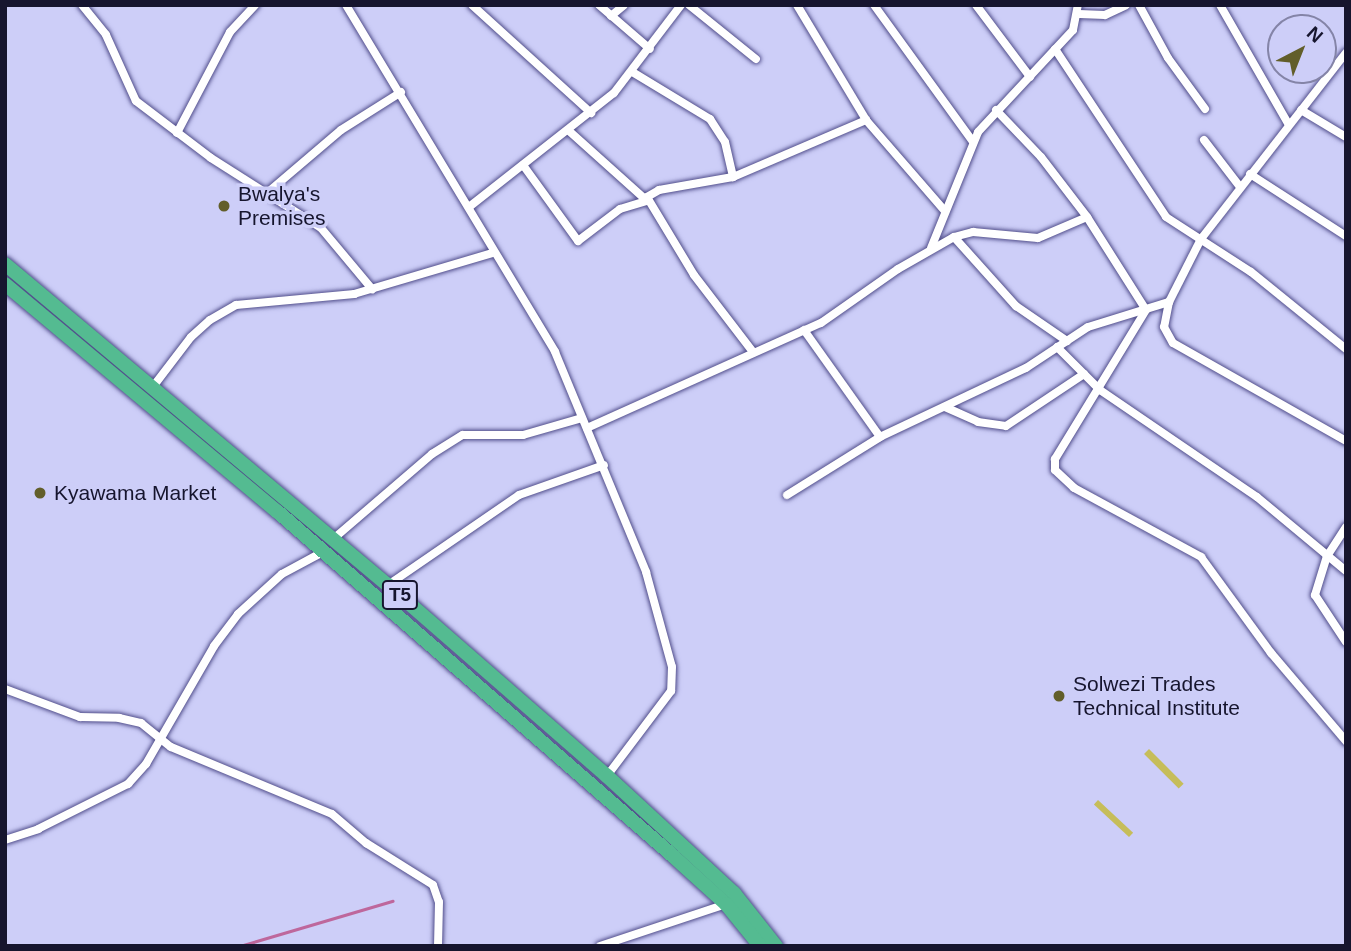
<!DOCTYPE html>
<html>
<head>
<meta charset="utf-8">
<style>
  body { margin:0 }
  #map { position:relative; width:1351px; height:951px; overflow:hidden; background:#cdcef8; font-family:Helvetica,sans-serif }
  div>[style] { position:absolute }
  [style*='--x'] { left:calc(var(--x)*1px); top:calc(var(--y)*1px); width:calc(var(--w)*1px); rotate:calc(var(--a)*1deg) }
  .green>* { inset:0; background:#c6bd5a; transform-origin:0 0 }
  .stream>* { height:2.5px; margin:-1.25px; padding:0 1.25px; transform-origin:1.25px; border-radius:1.25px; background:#be679c }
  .roads { filter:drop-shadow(0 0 2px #514e8b) drop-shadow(0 0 2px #514e8b) }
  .street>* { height:8px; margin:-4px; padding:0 4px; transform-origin:4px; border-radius:4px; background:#fff }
  .highway>* { height:14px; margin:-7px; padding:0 7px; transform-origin:7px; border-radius:7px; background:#54bb91 }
  .dots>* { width:19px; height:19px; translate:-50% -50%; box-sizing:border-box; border:4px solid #cdcef8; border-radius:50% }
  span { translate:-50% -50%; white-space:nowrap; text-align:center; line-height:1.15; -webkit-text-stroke:7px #cdcef8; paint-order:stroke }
  .shield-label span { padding:2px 5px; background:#cdcef8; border:2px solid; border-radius:5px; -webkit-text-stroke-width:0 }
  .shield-label { font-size:19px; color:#16152e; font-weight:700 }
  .poi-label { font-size:21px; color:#16152e }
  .left { translate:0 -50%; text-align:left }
  .frame { position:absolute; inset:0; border:7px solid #16152e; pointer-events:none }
  .north { position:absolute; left:1267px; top:14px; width:70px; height:70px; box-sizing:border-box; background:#cdcef8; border:2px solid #8484a7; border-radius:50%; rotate:42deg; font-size:19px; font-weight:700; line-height:28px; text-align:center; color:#16152e }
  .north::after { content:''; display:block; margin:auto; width:24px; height:32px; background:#625e2a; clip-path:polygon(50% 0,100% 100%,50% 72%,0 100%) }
</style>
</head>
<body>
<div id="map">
  <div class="green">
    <i style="left:1149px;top:749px;width:49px;height:7px;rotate:45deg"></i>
    <i style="left:1098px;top:800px;width:48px;height:6px;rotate:43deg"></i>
  </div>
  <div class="stream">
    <i style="--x:240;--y:946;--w:159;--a:-16.5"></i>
  </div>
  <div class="roads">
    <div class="street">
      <i style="--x:82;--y:5;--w:38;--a:51"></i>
      <i style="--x:106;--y:35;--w:72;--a:65.6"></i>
      <i style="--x:136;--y:101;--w:94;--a:37.2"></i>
      <i style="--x:211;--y:158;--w:130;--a:32.5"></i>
      <i style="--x:321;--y:228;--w:80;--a:50.1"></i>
      <i style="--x:346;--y:5;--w:405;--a:58.9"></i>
      <i style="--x:555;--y:352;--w:238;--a:67.5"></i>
      <i style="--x:646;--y:572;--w:98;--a:74.7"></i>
      <i style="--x:672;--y:667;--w:24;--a:92"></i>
      <i style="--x:671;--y:691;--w:106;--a:127"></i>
      <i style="--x:472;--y:5;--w:161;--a:42.2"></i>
      <i style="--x:599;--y:5;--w:67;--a:40.8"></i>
      <i style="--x:689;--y:5;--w:86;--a:38.9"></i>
      <i style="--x:797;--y:5;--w:134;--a:59"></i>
      <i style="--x:866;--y:120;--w:119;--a:49.1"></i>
      <i style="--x:874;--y:5;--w:169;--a:54.1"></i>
      <i style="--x:976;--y:5;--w:90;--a:53.1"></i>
      <i style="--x:1139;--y:5;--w:60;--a:61.3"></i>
      <i style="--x:1168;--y:58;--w:63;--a:54"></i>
      <i style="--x:1220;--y:5;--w:138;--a:60.1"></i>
      <i style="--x:1079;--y:14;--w:26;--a:2"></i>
      <i style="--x:1105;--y:15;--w:23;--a:-25"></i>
      <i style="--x:611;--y:16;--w:17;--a:-40"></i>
      <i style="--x:1055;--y:49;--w:201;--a:56.5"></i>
      <i style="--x:1166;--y:217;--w:101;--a:32.9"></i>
      <i style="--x:1251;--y:272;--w:122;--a:39"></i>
      <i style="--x:634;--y:73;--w:89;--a:31.2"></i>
      <i style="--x:710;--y:119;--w:27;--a:57"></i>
      <i style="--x:725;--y:142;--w:36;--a:77"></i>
      <i style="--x:996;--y:110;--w:65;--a:46.2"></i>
      <i style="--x:1041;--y:157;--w:76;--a:52.5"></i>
      <i style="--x:1087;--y:217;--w:110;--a:57.6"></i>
      <i style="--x:1146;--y:310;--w:175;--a:121.4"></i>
      <i style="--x:1055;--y:459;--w:11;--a:90"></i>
      <i style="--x:1055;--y:470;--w:26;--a:43"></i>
      <i style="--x:1074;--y:488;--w:145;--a:28.5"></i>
      <i style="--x:1201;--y:557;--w:119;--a:53.9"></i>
      <i style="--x:1271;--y:653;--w:116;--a:49.6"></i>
      <i style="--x:1301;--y:110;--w:52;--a:31"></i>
      <i style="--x:568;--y:130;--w:106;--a:41.9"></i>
      <i style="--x:177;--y:133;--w:114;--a:-62.3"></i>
      <i style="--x:230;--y:32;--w:37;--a:-47"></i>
      <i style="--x:1204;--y:140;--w:59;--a:52.5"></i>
      <i style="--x:523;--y:165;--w:94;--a:54.1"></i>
      <i style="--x:578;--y:241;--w:53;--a:-37.3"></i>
      <i style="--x:620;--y:209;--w:28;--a:-17"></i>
      <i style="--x:1250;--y:174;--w:114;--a:32.9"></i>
      <i style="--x:267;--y:193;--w:97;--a:-40.4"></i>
      <i style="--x:341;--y:130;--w:71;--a:-32.3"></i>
      <i style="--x:469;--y:207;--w:184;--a:-38.2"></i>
      <i style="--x:614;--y:93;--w:111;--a:-52.7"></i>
      <i style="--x:954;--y:237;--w:93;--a:48.1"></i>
      <i style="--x:1016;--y:306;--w:62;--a:34.5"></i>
      <i style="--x:931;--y:248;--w:125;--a:-67.9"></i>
      <i style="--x:978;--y:132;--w:139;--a:-47"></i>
      <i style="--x:1073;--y:30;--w:25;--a:-79"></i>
      <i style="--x:1169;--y:302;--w:25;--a:101"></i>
      <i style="--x:1164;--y:327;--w:18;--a:61"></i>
      <i style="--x:1173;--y:343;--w:199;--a:29.5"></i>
      <i style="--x:804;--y:330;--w:131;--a:54.6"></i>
      <i style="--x:1057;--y:347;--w:61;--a:45"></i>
      <i style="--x:1100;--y:390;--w:190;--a:34.3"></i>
      <i style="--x:1257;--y:497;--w:116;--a:39.7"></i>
      <i style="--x:753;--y:352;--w:97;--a:-127.5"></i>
      <i style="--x:694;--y:275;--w:91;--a:-121.1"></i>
      <i style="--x:647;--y:197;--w:14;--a:-30"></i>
      <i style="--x:659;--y:190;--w:75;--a:-10"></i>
      <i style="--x:733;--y:177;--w:145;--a:-23.2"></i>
      <i style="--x:152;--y:388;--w:64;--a:-52.6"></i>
      <i style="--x:191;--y:337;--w:25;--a:-42"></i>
      <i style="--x:210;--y:320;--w:30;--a:-30"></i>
      <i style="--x:236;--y:305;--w:119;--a:-5.3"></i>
      <i style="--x:354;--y:294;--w:144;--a:-16.5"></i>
      <i style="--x:945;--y:407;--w:36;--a:24"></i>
      <i style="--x:978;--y:422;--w:28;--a:8"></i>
      <i style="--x:1006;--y:426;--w:94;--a:-33.7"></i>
      <i style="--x:587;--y:428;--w:256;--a:-24.2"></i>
      <i style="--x:821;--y:323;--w:94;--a:-35"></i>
      <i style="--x:898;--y:269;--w:64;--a:-29.7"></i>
      <i style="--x:954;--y:237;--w:20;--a:-15"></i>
      <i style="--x:973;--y:232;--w:65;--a:5.3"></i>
      <i style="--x:1038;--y:238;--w:53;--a:-23.2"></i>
      <i style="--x:787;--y:495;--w:110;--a:-31.9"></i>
      <i style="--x:880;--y:437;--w:161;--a:-25.3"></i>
      <i style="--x:1026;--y:368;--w:74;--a:-33.5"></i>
      <i style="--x:1088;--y:327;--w:85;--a:-17.2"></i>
      <i style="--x:1169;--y:302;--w:71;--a:-63.1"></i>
      <i style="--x:1201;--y:239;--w:236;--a:-52.1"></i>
      <i style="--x:1346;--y:527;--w:35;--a:123"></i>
      <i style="--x:1327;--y:556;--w:41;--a:107.1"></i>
      <i style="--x:1315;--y:595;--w:56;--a:56.6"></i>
      <i style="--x:332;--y:540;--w:132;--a:-40.7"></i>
      <i style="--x:432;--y:454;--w:36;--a:-32"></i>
      <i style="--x:463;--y:435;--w:60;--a:0"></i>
      <i style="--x:523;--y:435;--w:61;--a:-16.1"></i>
      <i style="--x:388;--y:585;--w:159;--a:-34.5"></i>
      <i style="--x:519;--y:495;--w:90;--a:-19.4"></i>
      <i style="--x:5;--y:689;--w:80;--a:20.5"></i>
      <i style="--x:80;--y:717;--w:39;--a:1"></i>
      <i style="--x:119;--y:718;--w:23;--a:13"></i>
      <i style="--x:141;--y:723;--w:38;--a:39"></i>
      <i style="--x:171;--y:747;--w:174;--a:22.6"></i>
      <i style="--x:332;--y:814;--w:45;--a:40.5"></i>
      <i style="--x:366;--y:843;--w:79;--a:32.1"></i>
      <i style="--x:433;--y:885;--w:18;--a:71"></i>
      <i style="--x:439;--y:902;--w:44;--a:91.3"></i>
      <i style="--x:5;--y:840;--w:35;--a:-18"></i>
      <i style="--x:38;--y:829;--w:101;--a:-26.6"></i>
      <i style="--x:128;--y:784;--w:27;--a:-48"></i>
      <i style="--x:146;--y:764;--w:136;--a:-60"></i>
      <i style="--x:214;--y:646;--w:40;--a:-53"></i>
      <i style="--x:238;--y:614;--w:59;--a:-42.3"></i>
      <i style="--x:282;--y:574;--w:44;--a:-28.3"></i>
      <i style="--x:600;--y:946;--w:133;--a:-18.4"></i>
    </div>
    <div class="highway">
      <i style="--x:5;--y:264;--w:500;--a:40"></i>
      <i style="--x:388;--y:585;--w:291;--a:41.1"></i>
      <i style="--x:607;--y:776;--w:173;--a:42.7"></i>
      <i style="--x:734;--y:893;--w:68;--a:51.6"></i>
      <i style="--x:5;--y:284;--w:356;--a:39.9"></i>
      <i style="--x:278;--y:512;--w:524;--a:41.05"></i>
      <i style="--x:673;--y:856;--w:72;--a:42.2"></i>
      <i style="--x:726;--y:904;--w:54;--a:51"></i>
    </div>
  </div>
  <div class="dots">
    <i style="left:224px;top:206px;background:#625e2a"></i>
    <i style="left:40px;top:493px;background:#625e2a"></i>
    <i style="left:1059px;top:696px;background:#625e2a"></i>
  </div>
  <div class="shield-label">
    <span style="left:400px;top:595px">T5</span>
  </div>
  <div class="poi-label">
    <span class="left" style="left:238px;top:206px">Bwalya's<br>Premises</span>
    <span class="left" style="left:54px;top:493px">Kyawama Market</span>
    <span class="left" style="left:1073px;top:696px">Solwezi Trades<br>Technical Institute</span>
  </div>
  <div class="frame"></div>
  <div class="north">N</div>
</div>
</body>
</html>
